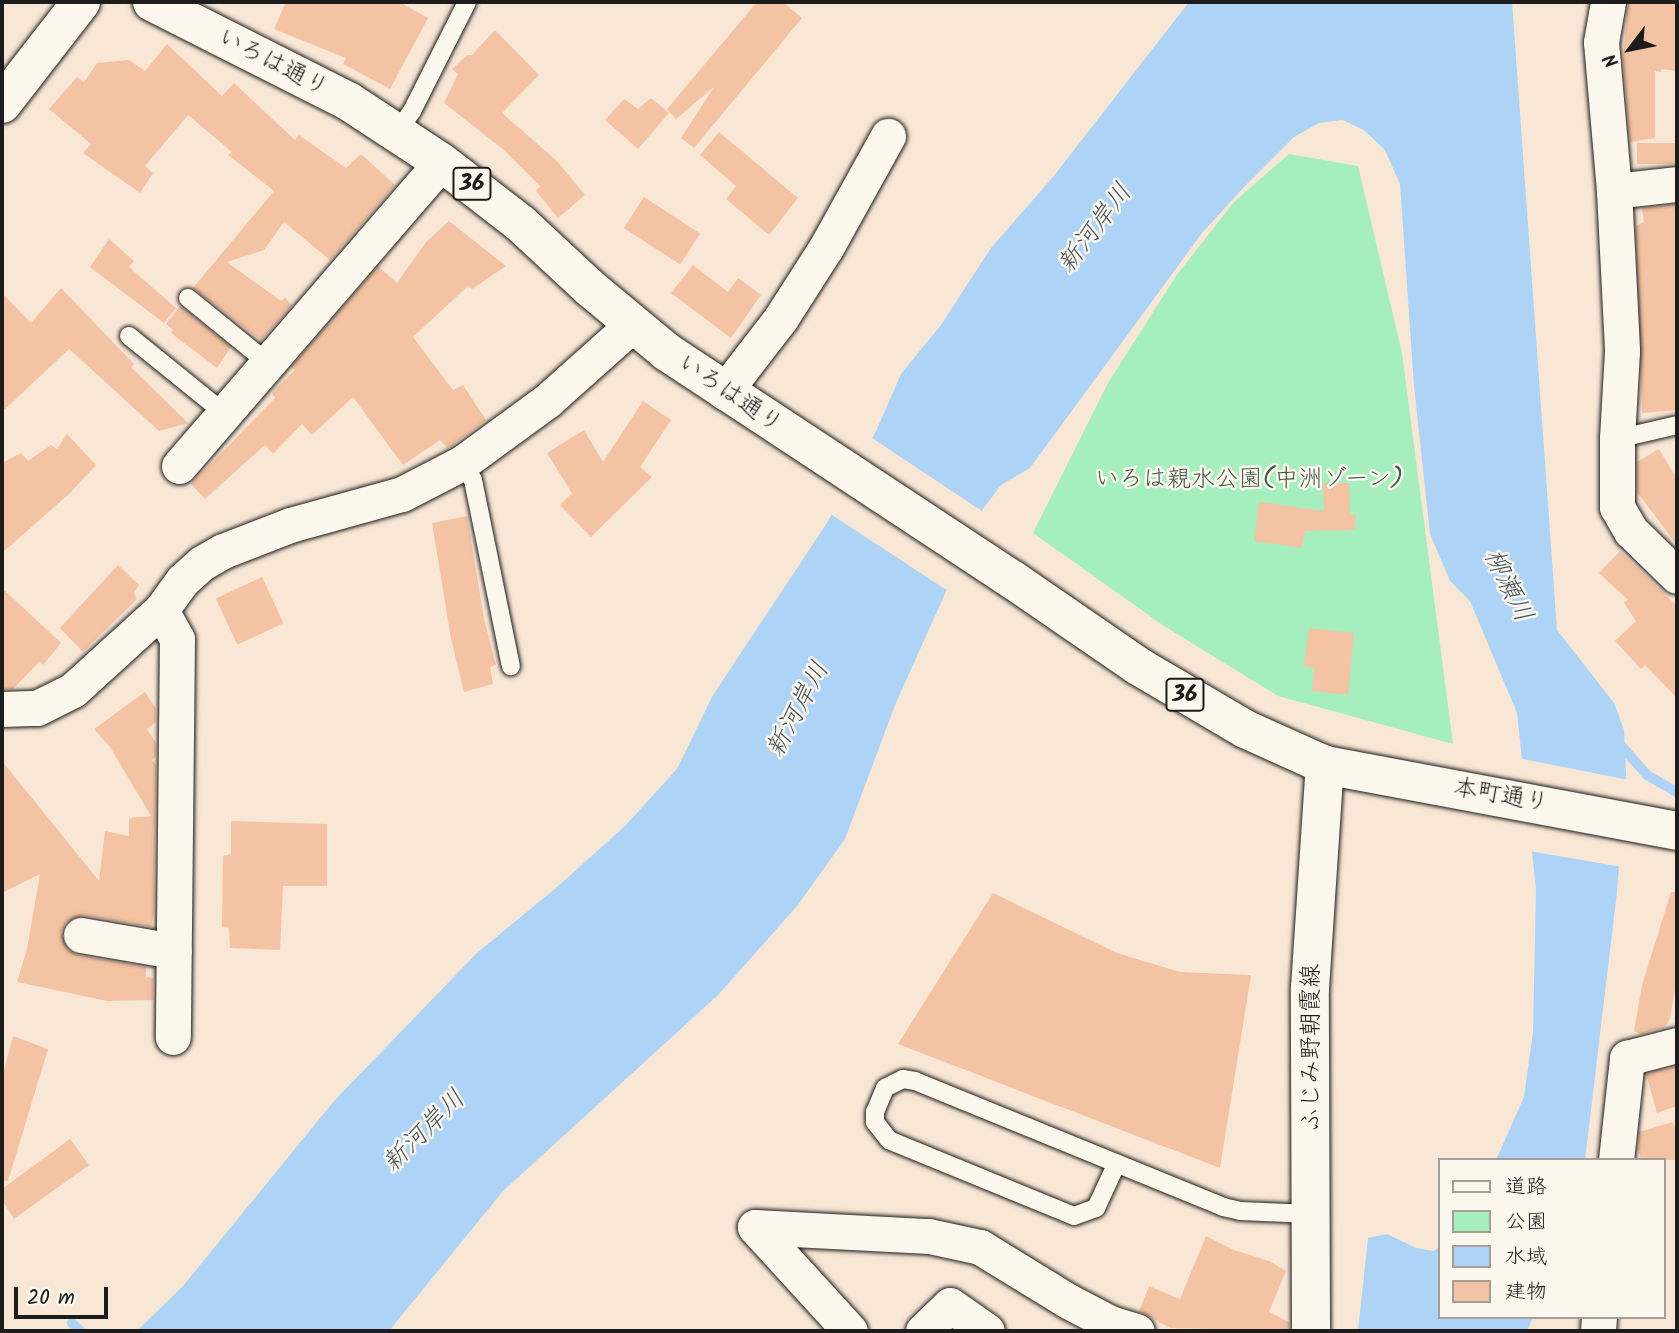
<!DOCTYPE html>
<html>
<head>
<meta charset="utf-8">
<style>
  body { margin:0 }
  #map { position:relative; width:1679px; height:1333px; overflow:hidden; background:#f9e7d6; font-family:Kalam,"Klee One",sans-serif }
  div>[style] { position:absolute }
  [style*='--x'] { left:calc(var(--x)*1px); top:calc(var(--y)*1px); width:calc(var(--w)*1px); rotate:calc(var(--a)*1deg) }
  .green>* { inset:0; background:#a5efbe }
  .water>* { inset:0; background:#add3f7 }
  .pier>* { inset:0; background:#f9e7d6 }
  .stream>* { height:10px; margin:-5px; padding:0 5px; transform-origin:5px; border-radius:5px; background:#add3f7 }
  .building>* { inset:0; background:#f4c3a3; transform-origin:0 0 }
  .roads { filter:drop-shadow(0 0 2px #1c1c1c) drop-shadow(0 0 2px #1c1c1c) }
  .service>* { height:18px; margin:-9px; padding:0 9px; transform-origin:9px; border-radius:9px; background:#fbf7ec }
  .minor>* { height:35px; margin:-17.5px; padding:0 17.5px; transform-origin:17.5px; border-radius:17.5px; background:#fbf7ec }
  .secondary>* { height:38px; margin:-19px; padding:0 19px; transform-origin:19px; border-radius:19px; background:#fbf7ec }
  .primary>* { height:38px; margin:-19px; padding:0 19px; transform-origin:19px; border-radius:19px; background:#fbf7ec }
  span { translate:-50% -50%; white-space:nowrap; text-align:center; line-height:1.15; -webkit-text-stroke:5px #fbf7ec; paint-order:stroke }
  .shield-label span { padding:2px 5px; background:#fbf7ec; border:2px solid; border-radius:5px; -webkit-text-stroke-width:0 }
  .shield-label { font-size:23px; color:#1c1c1c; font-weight:700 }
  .street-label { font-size:24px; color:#1c1c1c }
  .park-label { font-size:24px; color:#455b4d }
  .water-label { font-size:26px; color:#48535e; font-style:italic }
  .frame { position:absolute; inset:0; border:4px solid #1c1c1c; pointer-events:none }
  .legend { position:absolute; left:1438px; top:1158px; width:228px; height:161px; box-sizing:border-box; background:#fbf7ec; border:2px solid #a29f99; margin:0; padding:9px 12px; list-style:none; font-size:21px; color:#1c1c1c }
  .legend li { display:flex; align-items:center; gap:14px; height:35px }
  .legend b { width:35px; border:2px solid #a29f99 }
  .north { position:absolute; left:1595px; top:14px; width:70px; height:70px; -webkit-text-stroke:5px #fbf7ec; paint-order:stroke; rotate:238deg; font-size:19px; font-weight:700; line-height:28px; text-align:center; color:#1c1c1c }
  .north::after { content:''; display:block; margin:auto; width:24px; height:32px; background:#1c1c1c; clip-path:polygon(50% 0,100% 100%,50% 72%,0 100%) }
  .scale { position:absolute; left:14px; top:1287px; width:94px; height:32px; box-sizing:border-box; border:4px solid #1c1c1c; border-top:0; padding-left:9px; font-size:21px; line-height:24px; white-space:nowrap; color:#1c1c1c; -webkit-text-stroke:5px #fbf7ec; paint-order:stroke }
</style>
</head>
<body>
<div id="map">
  <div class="green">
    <i style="clip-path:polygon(1289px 154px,1358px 166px,1402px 353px,1453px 744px,1278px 696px,1164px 626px,1033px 533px,1108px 383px,1176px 276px,1234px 202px)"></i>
  </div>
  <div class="water">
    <i style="clip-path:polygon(1189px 2px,1512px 2px,1557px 630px,1614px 703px,1624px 730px,1626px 775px,1617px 892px,1585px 1160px,1496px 1160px,1524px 1097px,1533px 1032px,1536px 889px,1517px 713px,1470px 601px,1450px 581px,1430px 534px,1414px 386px,1400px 184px,1385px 150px,1364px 130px,1342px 120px,1319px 123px,1294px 137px,1244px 187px,1202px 233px,1030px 468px,1001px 485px,983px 509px,895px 705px,845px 839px,797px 906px,718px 995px,503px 1191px,389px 1331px,137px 1331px,183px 1286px,334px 1101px,477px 953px,556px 888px,625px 826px,677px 769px,713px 695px,827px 523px,877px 429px,901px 374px,941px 325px,991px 248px,1053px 177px)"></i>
    <i style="clip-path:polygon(1387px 1234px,1416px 1248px,1434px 1251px,1439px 1247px,1439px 1317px,1533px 1317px,1527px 1331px,1358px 1331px,1368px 1238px)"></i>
  </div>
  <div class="pier">
    <i style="clip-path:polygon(869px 436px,985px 513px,948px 591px,829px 513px)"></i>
    <i style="clip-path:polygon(1518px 758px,1629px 780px,1622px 867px,1529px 851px)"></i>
  </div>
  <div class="stream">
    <i style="--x:1617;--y:741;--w:45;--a:48.6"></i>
    <i style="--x:1647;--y:775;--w:34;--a:30"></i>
    <i style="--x:72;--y:1323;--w:11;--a:45"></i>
  </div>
  <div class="building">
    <i style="clip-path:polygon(286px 2px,399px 2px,428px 18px,390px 89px,343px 64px,346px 58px,274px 29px)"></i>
    <i style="clip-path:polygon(757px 2px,783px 2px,802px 18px,694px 148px,681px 138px,714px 87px,676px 119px,667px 109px)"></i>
    <i style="clip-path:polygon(1628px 2px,1677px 3px,1677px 71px,1662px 69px,1661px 72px,1655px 71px,1655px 138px,1630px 142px,1623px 59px)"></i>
    <i style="clip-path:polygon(495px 30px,539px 75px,502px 113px,557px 161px,585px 195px,558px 218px,536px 191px,540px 186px,504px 150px,444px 103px,458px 74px,452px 69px,467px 55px,472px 55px)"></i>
    <i style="clip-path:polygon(167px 44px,222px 96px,234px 83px,295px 140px,299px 135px,346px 168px,361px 154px,395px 185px,330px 260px,284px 222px,264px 250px,227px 262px,281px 301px,285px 298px,292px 305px,261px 340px,193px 288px,274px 191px,228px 155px,232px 152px,188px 115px,145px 166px,153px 173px,140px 193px,83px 153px,91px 144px,49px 109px,77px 77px,84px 82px,97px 63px,129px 60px,145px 71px)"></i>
    <i style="clip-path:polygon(651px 98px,669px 113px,638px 149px,605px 120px,624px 99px,638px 109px)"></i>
    <i style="clip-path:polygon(719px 132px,798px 198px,769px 235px,726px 199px,736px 186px,700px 155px)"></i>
    <i style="left:1677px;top:143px;width:21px;height:40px;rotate:90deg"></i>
    <i style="left:644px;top:197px;width:67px;height:37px;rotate:33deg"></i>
    <i style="clip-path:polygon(1677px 204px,1677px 410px,1642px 413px,1636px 226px,1644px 222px,1642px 209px,1644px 208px)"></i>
    <i style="clip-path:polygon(449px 221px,506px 266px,472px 289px,468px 286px,413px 337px,453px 390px,463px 385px,486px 420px,451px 446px,447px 448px,440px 440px,403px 465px,353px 397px,312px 435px,302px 424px,273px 454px,265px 445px,205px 499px,191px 484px,275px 398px,272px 393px,295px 370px,291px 367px,378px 266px,397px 283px,426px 242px)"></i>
    <i style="clip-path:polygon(109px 239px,134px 261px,129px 267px,176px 308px,164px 323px,90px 267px)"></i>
    <i style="clip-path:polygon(693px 265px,728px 292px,738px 278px,761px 295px,731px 338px,671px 293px)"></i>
    <i style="clip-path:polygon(61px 288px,134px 364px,131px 367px,188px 423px,159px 431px,69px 349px,2px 412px,2px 293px,31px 323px)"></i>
    <i style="clip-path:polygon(180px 306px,231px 347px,217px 368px,171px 333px,173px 330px,166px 324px)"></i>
    <i style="clip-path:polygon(643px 401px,671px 420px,640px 467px,652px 477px,591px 537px,560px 505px,572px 493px,547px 453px,584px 430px,603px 462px)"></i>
    <i style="clip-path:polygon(67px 434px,96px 465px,69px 494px,2px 553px,2px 463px,21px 453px,28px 461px,51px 445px,57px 449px)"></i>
    <i style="clip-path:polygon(1659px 449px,1677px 479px,1677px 545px,1637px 492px,1637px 462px)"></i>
    <i style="clip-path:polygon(1323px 483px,1349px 483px,1350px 514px,1356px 515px,1355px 530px,1305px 531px,1302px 548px,1254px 541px,1259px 502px,1324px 511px)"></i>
    <i style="clip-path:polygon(467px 516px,484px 619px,496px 665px,490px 667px,493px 684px,464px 692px,451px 639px,432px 523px)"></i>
    <i style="clip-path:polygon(1620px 551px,1677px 606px,1677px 698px,1645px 665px,1641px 669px,1615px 641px,1636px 621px,1624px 603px,1628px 600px,1599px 573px)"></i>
    <i style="clip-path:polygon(118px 565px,139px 585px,134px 593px,137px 599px,83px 652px,60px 628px)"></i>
    <i style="left:262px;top:577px;width:51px;height:51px;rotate:65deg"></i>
    <i style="clip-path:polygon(2px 588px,61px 643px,43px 665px,40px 661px,13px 689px,2px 689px)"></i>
    <i style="clip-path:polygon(1309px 628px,1354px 633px,1348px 695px,1312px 691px,1314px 668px,1304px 666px)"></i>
    <i style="clip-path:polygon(145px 692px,156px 709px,156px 722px,147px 729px,156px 743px,156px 756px,152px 760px,156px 765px,154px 913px,151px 927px,84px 915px,66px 922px,61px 932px,68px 950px,77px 955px,146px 967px,146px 977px,153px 978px,153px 1000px,107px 1001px,17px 982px,27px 949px,40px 874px,2px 893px,2px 761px,99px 881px,105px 831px,129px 836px,129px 818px,151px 816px,110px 747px,94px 729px)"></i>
    <i style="clip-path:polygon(231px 821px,327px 824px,327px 886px,283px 886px,280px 950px,230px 948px,229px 928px,222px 927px,223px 856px,231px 854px)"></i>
    <i style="clip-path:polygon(1671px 892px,1677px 892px,1677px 977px,1670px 1019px,1665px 1027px,1641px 1034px,1634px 1031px,1642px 985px)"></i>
    <i style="clip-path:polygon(993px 893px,1117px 953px,1180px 972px,1251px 975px,1220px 1168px,898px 1044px)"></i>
    <i style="clip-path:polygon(13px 1036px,48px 1049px,8px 1181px,2px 1180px,2px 1078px)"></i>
    <i style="clip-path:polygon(1677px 1066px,1677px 1106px,1657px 1113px,1646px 1074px)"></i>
    <i style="clip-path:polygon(1673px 1122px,1677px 1135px,1677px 1160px,1641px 1160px,1638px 1148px,1639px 1132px)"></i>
    <i style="clip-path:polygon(70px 1139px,89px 1165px,14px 1219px,2px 1200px,2px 1189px)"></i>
    <i style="clip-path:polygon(1206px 1236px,1234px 1250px,1269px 1261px,1286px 1271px,1269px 1312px,1289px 1322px,1289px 1331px,1170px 1328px,1139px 1311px,1149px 1286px,1180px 1299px)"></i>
  </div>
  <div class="roads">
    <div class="service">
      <i style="--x:397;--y:133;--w:27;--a:-56"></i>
      <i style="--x:412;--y:111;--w:122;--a:-63.2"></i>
      <i style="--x:188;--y:298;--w:103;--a:39.1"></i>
      <i style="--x:129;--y:336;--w:122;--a:39"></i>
      <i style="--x:1617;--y:439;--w:62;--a:-13.1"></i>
      <i style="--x:462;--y:463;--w:20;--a:57"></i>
      <i style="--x:473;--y:480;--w:190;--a:78.5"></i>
      <i style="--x:1116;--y:1165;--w:47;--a:114.9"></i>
      <i style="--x:1096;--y:1208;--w:23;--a:160"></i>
      <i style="--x:1074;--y:1216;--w:200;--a:-157.7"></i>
      <i style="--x:889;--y:1140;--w:23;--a:-128"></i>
      <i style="--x:875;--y:1122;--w:10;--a:-90"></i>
      <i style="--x:875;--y:1112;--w:26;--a:-67"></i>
      <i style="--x:885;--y:1088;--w:20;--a:-27"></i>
      <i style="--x:903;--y:1079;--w:12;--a:9"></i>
      <i style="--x:915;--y:1081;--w:333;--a:22.2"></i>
      <i style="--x:1223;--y:1207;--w:17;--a:13"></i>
      <i style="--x:1240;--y:1211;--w:72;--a:2.4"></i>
    </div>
    <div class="minor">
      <i style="--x:1608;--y:2;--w:41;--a:99.9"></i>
      <i style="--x:1601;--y:42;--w:150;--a:85"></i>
      <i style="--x:1614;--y:191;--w:160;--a:87.1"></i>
      <i style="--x:1622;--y:351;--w:88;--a:93.3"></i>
      <i style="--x:1617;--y:439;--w:68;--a:90"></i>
      <i style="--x:1617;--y:507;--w:28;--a:60"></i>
      <i style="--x:1631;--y:531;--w:64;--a:44.4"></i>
      <i style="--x:1614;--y:191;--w:63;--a:-6.3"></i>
      <i style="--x:724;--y:392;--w:93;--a:-52.4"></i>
      <i style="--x:781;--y:318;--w:85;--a:-57.4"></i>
      <i style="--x:827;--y:246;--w:126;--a:-61"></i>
      <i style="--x:179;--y:466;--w:401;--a:-49.2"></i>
      <i style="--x:161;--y:610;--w:33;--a:61"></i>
      <i style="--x:177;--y:639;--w:398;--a:90.6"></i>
      <i style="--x:2;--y:709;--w:35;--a:-2"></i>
      <i style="--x:37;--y:708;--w:40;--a:-26.6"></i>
      <i style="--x:73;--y:690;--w:119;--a:-42.3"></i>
      <i style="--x:161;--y:610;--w:37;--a:-54"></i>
      <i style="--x:183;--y:580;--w:25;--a:-42"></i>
      <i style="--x:202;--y:563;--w:24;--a:-30"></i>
      <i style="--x:223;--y:551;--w:72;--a:-21.2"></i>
      <i style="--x:290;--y:525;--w:116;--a:-15.5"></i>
      <i style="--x:402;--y:494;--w:68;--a:-27.3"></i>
      <i style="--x:462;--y:463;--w:107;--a:-36.2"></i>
      <i style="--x:548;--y:400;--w:113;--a:-41.8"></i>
      <i style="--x:81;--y:935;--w:94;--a:9.8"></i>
      <i style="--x:1616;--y:1160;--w:103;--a:-83.8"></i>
      <i style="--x:1627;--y:1058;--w:52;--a:-14.6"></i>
      <i style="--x:850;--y:1331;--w:141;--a:-132.4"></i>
      <i style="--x:755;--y:1227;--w:174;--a:3"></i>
      <i style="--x:929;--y:1236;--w:52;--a:12.2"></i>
      <i style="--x:980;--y:1247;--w:103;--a:31.5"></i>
      <i style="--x:1068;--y:1301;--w:47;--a:27.6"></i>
      <i style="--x:1110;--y:1323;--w:28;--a:17"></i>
      <i style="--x:923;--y:1331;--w:37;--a:-44"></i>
      <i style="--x:950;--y:1305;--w:45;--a:35.1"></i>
      <i style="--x:1598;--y:1331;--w:14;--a:-86"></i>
    </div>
    <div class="secondary">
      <i style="--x:1311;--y:1331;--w:343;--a:-90.2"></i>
      <i style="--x:1310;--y:988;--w:224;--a:-86.2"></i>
    </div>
    <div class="primary">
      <i style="--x:152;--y:2;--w:220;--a:26.8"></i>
      <i style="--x:348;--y:101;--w:111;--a:33.3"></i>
      <i style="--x:441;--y:162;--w:100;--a:37.7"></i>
      <i style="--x:520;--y:223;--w:96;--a:42.9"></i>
      <i style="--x:590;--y:288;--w:100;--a:39.7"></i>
      <i style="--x:667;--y:352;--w:414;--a:33.4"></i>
      <i style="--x:1013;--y:580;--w:152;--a:34.5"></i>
      <i style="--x:1138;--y:666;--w:124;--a:30.5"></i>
      <i style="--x:1245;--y:729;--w:88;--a:24.2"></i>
      <i style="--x:1325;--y:765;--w:358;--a:10.6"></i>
      <i style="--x:2;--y:104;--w:129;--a:-52.2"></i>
    </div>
  </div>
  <div class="shield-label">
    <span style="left:472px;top:184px">36</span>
    <span style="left:1185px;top:695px">36</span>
  </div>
  <div class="street-label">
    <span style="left:273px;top:63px;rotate:27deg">いろは通り</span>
    <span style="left:730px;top:394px;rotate:34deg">いろは通り</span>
    <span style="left:1501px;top:796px;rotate:10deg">本町通り</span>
    <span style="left:1312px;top:1048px;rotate:-90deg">ふじみ野朝霞線</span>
  </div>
  <div class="park-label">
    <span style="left:1249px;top:480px">いろは親水公園(中洲ゾーン)</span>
  </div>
  <div class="water-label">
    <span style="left:1096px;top:229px;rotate:-53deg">新河岸川</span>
    <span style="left:1507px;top:586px;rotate:64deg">柳瀬川</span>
    <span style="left:799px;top:710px;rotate:-62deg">新河岸川</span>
    <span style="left:425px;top:1132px;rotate:-45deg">新河岸川</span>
  </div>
  <div class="frame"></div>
  <ul class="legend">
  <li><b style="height:9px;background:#fbf7ec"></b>道路</li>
  <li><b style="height:19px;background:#a5efbe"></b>公園</li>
  <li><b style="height:19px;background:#add3f7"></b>水域</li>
  <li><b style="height:19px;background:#f4c3a3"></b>建物</li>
  </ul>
  <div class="north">N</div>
  <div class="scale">20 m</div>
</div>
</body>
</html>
